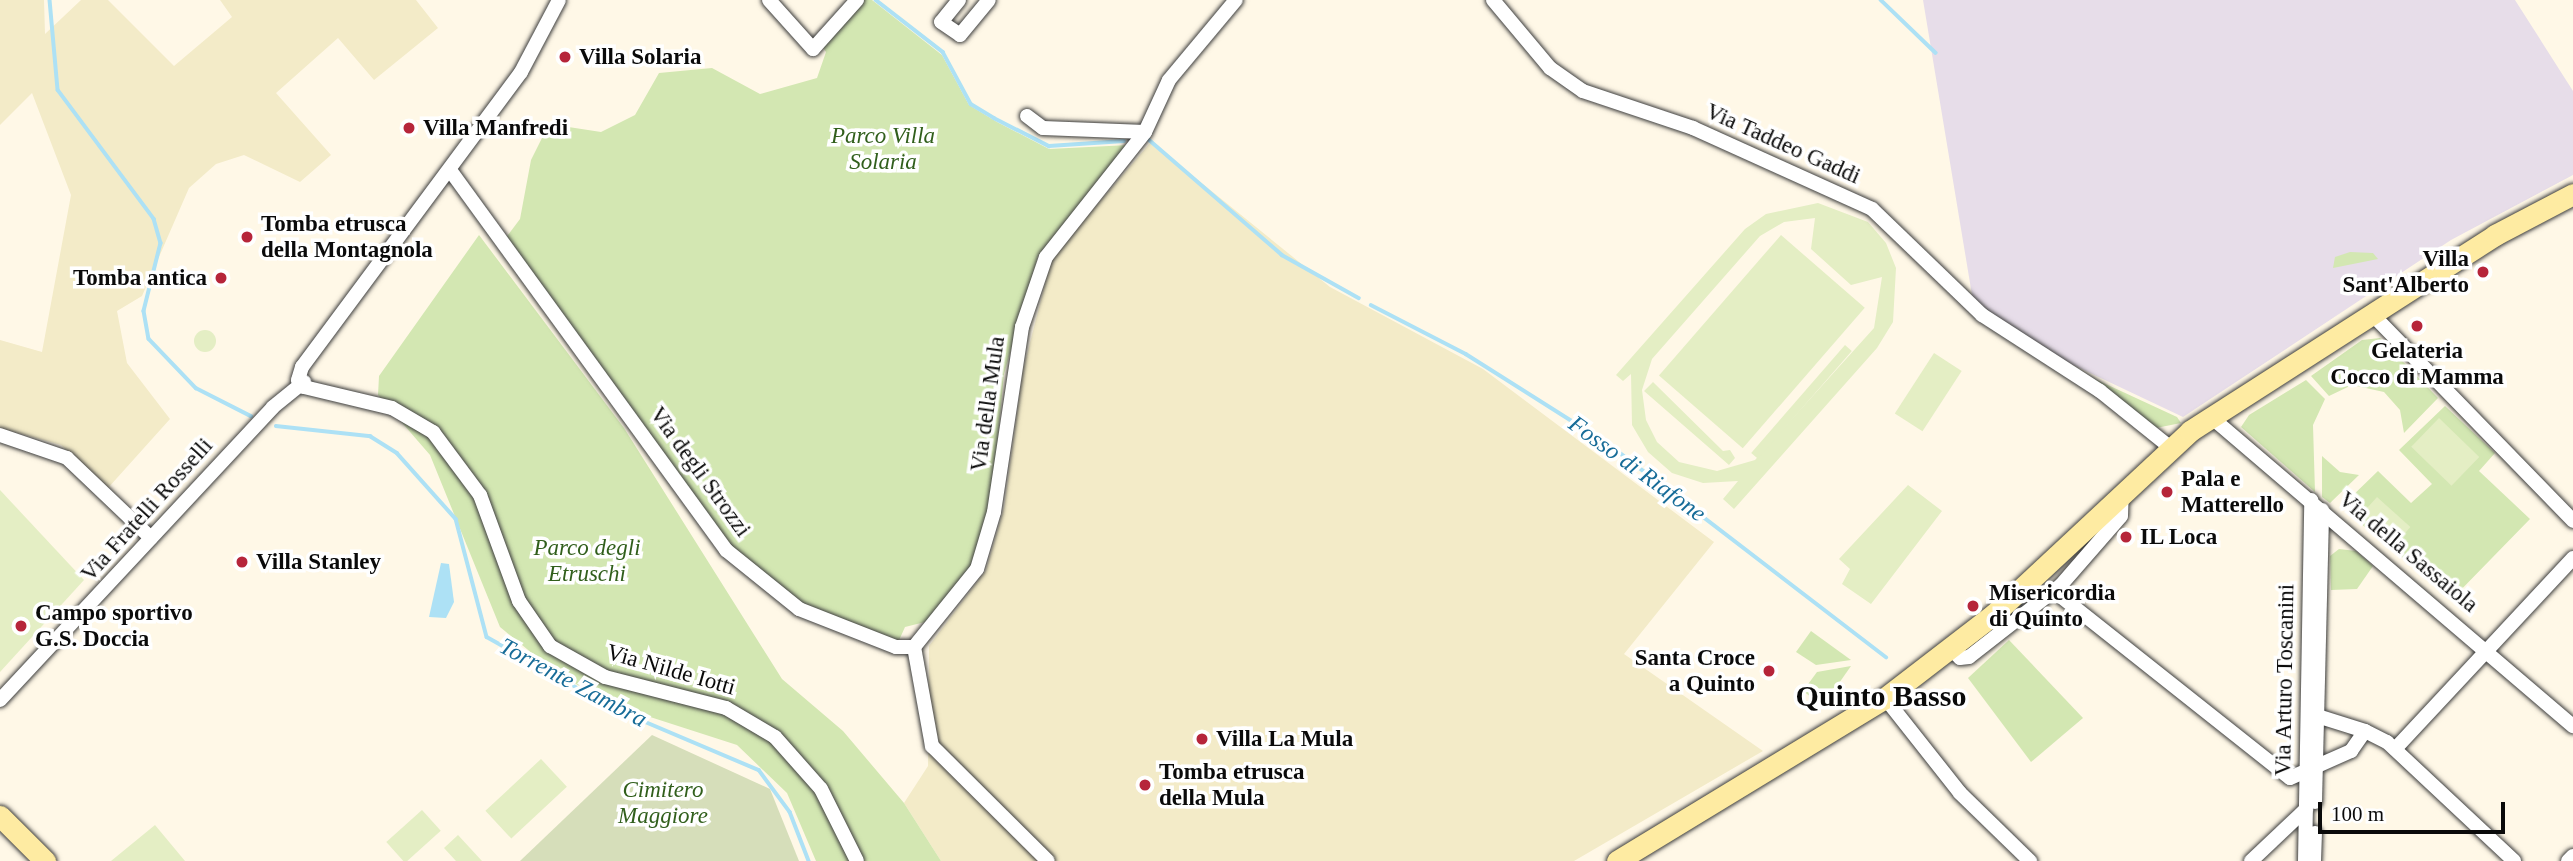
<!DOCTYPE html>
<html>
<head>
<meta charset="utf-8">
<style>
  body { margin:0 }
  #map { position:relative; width:2573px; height:861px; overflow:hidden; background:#fff8e7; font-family:Georgia,serif }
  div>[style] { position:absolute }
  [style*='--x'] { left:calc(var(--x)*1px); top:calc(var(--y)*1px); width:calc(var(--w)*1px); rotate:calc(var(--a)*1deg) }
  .industrial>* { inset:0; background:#e7dde9 }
  .farmland>* { inset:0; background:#f3ebc8 }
  .green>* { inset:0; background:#d3e7b2 }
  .cemetery>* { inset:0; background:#d6deba }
  .pitch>* { inset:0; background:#e4eec4; transform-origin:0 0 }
  .round { border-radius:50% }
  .water>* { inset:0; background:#ade1f5 }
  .stream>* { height:3.5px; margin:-1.75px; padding:0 1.75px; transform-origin:1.75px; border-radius:1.75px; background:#ade1f5 }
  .roads { filter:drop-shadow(0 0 2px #3d3d3d) drop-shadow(0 0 2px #3d3d3d) }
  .street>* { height:14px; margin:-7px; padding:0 7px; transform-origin:7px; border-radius:7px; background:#fff }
  .secondary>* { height:21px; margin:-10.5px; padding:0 10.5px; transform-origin:10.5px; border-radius:10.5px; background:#feeba2 }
  .dots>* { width:19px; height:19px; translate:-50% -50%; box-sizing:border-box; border:4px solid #fff; border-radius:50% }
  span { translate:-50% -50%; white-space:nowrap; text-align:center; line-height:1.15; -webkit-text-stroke:7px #fff; paint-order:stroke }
  .poi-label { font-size:23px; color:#0a0a0a; font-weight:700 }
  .left { translate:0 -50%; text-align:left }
  .right { translate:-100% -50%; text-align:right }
  .park-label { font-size:23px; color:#315f1c; font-style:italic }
  .street-label { font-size:23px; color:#0a0a0a }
  .water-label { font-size:24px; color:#176c98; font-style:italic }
  .district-label { font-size:30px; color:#0a0a0a; font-weight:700 }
  .scale { position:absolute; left:2318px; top:802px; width:187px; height:32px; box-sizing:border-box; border:4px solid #0a0a0a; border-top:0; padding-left:9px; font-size:21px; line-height:24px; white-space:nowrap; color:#0a0a0a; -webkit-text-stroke:5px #fff; paint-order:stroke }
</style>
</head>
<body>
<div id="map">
  <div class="industrial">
    <i style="clip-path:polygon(1923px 0,2515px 0,2573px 91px,2573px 175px,2451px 240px,2183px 417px,2069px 363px,1973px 301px)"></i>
  </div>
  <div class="farmland">
    <i style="clip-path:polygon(0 0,44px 0,45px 34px,81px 0,108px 0,174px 66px,232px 17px,220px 0,416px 0,438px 28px,374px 80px,338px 38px,276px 93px,331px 155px,300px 182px,244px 155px,216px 164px,189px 188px,142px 296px,117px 311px,127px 363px,170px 419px,108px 488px,61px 445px,0 428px,0 340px,42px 352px,71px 195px,32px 93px,0 125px)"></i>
    <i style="clip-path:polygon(1151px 142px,1330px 287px,1483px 369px,1714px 542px,1624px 654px,1763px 751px,1574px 861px,941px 861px,904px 803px,928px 766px,929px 646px,986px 570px,1004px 508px,1023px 370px,1052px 257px)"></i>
  </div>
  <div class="green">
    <i style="clip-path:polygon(860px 0,872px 0,942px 55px,969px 105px,997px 122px,1049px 149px,1129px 145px,1038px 256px,1004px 374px,991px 512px,971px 569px,929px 621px,905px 627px,896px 647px,832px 625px,726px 550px,505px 239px,520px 219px,531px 160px,549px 124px,601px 132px,635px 115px,659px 73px,712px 68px,760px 94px,817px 78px,826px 52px,821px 45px)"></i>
    <i style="clip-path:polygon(479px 235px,624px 428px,782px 679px,843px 731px,904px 803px,941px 861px,816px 861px,787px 793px,737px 745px,613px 705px,555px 672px,500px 627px,430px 455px,378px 395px,379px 376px)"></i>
    <i style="clip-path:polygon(2350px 252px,2373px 253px,2378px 259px,2333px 268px,2335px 257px)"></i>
    <i style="clip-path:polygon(2380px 338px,2438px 398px,2404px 433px,2400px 410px,2384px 392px,2352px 385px,2329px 396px,2311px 376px,2362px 340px)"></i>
    <i style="clip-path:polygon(2069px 367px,2177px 417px,2181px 423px,2156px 428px)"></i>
    <i style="clip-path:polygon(2306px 380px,2325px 399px,2313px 425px,2315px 492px,2241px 427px,2249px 415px)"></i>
    <i style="clip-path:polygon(2445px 406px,2495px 453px,2479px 471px,2530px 519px,2452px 599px,2354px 518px,2358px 511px,2347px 501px,2378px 471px,2411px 503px,2432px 484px,2399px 450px)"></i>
    <i style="clip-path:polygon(2322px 456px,2340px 472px,2359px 475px,2330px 503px,2322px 497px)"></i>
    <i style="clip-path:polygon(2339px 549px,2356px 551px,2373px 566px,2357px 589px,2331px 590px,2330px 556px)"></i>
    <i style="clip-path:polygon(1811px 631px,1851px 660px,1816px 665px,1796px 652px)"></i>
    <i style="clip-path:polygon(2009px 640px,2083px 718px,2031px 762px,1968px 678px)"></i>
    <i style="clip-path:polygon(1851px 666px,1823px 706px,1803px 691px,1817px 672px)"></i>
  </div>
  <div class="cemetery">
    <i style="clip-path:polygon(652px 735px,770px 789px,799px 861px,520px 861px)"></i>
  </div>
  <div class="pitch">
    <i style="clip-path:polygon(evenodd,1818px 203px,1868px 222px,1886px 243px,1896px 268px,1893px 322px,1877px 348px,1734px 509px,1723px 499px,1738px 481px,1703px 483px,1672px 473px,1648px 452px,1632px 425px,1631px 374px,1623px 381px,1616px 375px,1745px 229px,1766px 214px,1818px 203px,1815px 218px,1811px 249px,1851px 285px,1882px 277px,1874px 328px,1755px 460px,1717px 471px,1679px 462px,1657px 442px,1646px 420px,1642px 390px,1652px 359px,1760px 236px,1784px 222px,1815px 218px)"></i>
    <i style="left:1781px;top:235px;width:111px;height:186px;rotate:41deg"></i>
    <i class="round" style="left:194px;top:330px;width:22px;height:22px"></i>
    <i style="left:1845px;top:345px;width:9px;height:143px;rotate:41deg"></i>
    <i style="left:1934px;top:353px;width:33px;height:72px;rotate:33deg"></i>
    <i style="clip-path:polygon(1653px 382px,1723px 451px,1730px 450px,1735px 458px,1729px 465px,1644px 391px)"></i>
    <i style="left:2439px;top:418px;width:56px;height:40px;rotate:44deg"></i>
    <i style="clip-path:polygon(1908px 485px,1942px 511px,1871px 604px,1842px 584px,1850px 569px,1839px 559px)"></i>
    <i style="clip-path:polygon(0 490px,84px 580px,0 672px)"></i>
    <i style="left:2377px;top:497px;width:45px;height:21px;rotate:42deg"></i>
    <i style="left:541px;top:759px;width:38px;height:76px;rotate:47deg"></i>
    <i style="left:422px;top:810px;width:28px;height:48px;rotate:48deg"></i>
    <i style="clip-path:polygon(155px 825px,185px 861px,111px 861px)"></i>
    <i style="clip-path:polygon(458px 835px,482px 861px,456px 861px,444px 848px)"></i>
  </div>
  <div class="water">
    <i style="clip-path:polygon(441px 563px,449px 564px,454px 602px,446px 618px,429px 617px)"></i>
  </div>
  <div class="stream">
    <i style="--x:50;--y:0;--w:90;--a:84.9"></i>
    <i style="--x:58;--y:90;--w:161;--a:53.3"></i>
    <i style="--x:154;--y:219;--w:25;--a:74"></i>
    <i style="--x:161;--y:243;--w:70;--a:104"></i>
    <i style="--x:144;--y:311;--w:28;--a:80"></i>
    <i style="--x:149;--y:339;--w:68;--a:46.2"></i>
    <i style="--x:196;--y:388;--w:62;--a:27"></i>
    <i style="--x:876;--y:0;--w:85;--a:37.8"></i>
    <i style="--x:943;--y:52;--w:59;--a:61.7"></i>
    <i style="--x:971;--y:104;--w:27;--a:31"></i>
    <i style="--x:994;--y:118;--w:62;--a:27"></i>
    <i style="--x:1049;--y:146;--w:75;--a:-3.8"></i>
    <i style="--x:1881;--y:0;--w:76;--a:43.9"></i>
    <i style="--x:1146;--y:137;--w:180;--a:40.9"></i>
    <i style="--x:1282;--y:255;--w:88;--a:29.2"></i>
    <i style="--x:1371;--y:305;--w:107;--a:27.3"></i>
    <i style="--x:1466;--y:354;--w:167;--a:32.3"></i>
    <i style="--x:1607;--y:443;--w:352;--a:37.5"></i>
    <i style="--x:276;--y:426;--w:95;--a:6.1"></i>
    <i style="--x:370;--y:436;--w:32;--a:32"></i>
    <i style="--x:397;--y:453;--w:89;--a:48.2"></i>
    <i style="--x:456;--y:519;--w:122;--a:75.3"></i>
    <i style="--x:487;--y:637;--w:147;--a:29.4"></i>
    <i style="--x:615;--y:709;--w:156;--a:23"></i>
    <i style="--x:759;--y:770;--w:52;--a:53.6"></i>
    <i style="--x:790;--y:812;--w:53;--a:68.8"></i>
  </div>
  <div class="roads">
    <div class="street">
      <i style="--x:769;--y:0;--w:66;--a:48.1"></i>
      <i style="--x:813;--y:49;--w:66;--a:-48.1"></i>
      <i style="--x:959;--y:0;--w:28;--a:129"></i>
      <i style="--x:941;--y:22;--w:23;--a:34"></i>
      <i style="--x:960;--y:35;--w:45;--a:-50.4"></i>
      <i style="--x:1493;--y:0;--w:89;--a:50"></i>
      <i style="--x:1550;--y:68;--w:40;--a:34.9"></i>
      <i style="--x:1583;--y:91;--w:116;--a:18.6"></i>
      <i style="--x:1693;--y:128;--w:196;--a:24.3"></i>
      <i style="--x:1872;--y:209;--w:153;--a:43.9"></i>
      <i style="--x:1982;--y:315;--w:140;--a:32.8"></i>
      <i style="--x:2100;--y:391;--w:91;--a:38.8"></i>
      <i style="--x:1027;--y:116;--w:20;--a:37"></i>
      <i style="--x:1043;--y:128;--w:102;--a:2.2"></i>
      <i style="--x:450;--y:170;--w:470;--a:54"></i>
      <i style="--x:726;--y:550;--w:94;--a:38.9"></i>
      <i style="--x:799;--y:609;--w:104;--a:21.4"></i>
      <i style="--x:896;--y:647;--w:18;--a:0"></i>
      <i style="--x:2371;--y:313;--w:290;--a:45.8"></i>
      <i style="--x:304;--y:387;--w:90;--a:13.4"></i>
      <i style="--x:392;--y:408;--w:48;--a:30.3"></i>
      <i style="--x:433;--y:432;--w:79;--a:53.3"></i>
      <i style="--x:480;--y:495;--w:113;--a:69.8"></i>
      <i style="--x:519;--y:601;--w:55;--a:55.4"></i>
      <i style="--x:550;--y:646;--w:63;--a:29.4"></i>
      <i style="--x:605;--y:677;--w:125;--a:14.4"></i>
      <i style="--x:726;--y:708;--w:57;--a:30.6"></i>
      <i style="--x:775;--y:737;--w:69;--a:48.5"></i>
      <i style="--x:821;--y:789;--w:80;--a:63.4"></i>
      <i style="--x:304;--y:387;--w:9;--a:-131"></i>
      <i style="--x:298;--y:380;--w:14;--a:-73"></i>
      <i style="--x:302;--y:367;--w:367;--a:-53.4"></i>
      <i style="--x:521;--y:72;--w:81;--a:-62.2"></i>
      <i style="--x:2211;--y:417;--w:476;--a:40.5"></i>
      <i style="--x:0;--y:435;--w:71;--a:18.9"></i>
      <i style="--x:67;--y:458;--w:116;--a:43.6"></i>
      <i style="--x:2054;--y:591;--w:301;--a:38.4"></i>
      <i style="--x:2290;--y:778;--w:67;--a:-23.9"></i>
      <i style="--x:2351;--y:751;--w:24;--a:-55"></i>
      <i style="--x:2365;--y:731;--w:50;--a:-162.6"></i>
      <i style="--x:914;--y:647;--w:100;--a:-51.1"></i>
      <i style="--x:977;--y:569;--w:59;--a:-73.4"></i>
      <i style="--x:994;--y:512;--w:187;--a:-81.4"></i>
      <i style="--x:1022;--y:327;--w:74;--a:-71.1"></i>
      <i style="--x:1046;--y:257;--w:159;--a:-51.6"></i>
      <i style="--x:1145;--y:132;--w:57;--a:-65.2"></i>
      <i style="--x:1169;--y:80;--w:104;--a:-50.1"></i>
      <i style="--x:914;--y:647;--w:101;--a:79.7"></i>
      <i style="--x:932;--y:746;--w:163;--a:44.8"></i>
      <i style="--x:1950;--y:648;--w:14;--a:45"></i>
      <i style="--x:1960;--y:658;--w:9;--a:-6"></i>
      <i style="--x:1969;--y:657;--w:117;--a:-38"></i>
      <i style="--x:2061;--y:585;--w:91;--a:-49"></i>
      <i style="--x:2121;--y:516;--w:23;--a:-88"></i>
      <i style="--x:1885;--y:698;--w:121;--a:51.7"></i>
      <i style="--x:1960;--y:793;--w:98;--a:44.2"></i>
      <i style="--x:0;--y:700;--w:400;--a:-47"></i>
      <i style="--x:273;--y:407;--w:40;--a:-39"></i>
      <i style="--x:2365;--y:731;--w:25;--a:27"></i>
      <i style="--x:2387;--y:742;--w:174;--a:43.1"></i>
      <i style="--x:2395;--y:749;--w:261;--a:-47"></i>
      <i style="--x:2315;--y:802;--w:292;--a:-88.6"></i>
      <i style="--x:2251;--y:861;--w:76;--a:-43.4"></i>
      <i style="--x:2305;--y:861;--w:361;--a:-89"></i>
      <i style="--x:2314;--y:861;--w:28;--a:-88"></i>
      <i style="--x:2568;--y:861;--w:7;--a:-45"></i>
    </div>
    <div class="secondary">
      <i style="--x:0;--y:816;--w:64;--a:45"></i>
      <i style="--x:1617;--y:861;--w:314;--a:-31.3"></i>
      <i style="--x:1885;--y:698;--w:138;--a:-37.6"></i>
      <i style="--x:1994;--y:614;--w:268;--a:-43"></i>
      <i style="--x:2190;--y:431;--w:363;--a:-32.7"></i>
      <i style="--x:2495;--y:235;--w:88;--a:-27.7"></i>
    </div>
  </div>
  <div class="dots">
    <i style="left:565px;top:57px;background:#b6253a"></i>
    <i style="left:409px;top:128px;background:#b6253a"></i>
    <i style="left:247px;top:237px;background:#b6253a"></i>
    <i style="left:2483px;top:272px;background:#b6253a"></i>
    <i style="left:221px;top:278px;background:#b6253a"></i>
    <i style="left:2417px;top:326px;background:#b6253a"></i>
    <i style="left:2167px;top:492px;background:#b6253a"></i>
    <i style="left:2126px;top:537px;background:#b6253a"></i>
    <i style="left:242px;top:562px;background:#b6253a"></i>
    <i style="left:1973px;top:606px;background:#b6253a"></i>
    <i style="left:21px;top:626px;background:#b6253a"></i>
    <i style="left:1769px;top:671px;background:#b6253a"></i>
    <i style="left:1202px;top:739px;background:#b6253a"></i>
    <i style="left:1145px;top:785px;background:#b6253a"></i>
  </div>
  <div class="poi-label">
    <span class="left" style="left:579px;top:57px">Villa Solaria</span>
    <span class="left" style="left:423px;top:128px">Villa Manfredi</span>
    <span class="left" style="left:261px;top:237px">Tomba etrusca<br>della Montagnola</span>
    <span class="right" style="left:2469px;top:272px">Villa<br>Sant'Alberto</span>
    <span class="right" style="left:207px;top:278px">Tomba antica</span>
    <span style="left:2417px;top:364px">Gelateria<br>Cocco di Mamma</span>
    <span class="left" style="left:2181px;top:492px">Pala e<br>Matterello</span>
    <span class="left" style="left:2140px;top:537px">IL Loca</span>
    <span class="left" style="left:256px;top:562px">Villa Stanley</span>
    <span class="left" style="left:1989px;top:606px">Misericordia<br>di Quinto</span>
    <span class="left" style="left:35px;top:626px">Campo sportivo<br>G.S. Doccia</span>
    <span class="right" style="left:1755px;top:671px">Santa Croce<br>a Quinto</span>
    <span class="left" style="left:1216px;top:739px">Villa La Mula</span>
    <span class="left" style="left:1159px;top:785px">Tomba etrusca<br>della Mula</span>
  </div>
  <div class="park-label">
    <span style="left:883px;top:149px">Parco Villa<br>Solaria</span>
    <span style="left:587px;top:561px">Parco degli<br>Etruschi</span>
    <span style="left:663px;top:803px">Cimitero<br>Maggiore</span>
  </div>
  <div class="street-label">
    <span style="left:1783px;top:144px;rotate:24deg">Via Taddeo Gaddi</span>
    <span style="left:988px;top:404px;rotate:-82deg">Via della Mula</span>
    <span style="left:700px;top:472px;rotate:54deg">Via degli Strozzi</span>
    <span style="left:147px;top:510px;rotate:-48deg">Via Fratelli Rosselli</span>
    <span style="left:2408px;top:552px;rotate:40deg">Via della Sassaiola</span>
    <span style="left:671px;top:670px;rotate:16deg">Via Nilde Iotti</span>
    <span style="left:2285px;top:680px;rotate:-89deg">Via Arturo Toscanini</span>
  </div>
  <div class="water-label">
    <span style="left:1637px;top:469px;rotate:36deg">Fosso di Riafone</span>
    <span style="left:573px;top:683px;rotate:28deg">Torrente Zambra</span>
  </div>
  <div class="district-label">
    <span style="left:1881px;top:696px">Quinto Basso</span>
  </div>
  <div class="scale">100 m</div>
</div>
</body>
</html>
